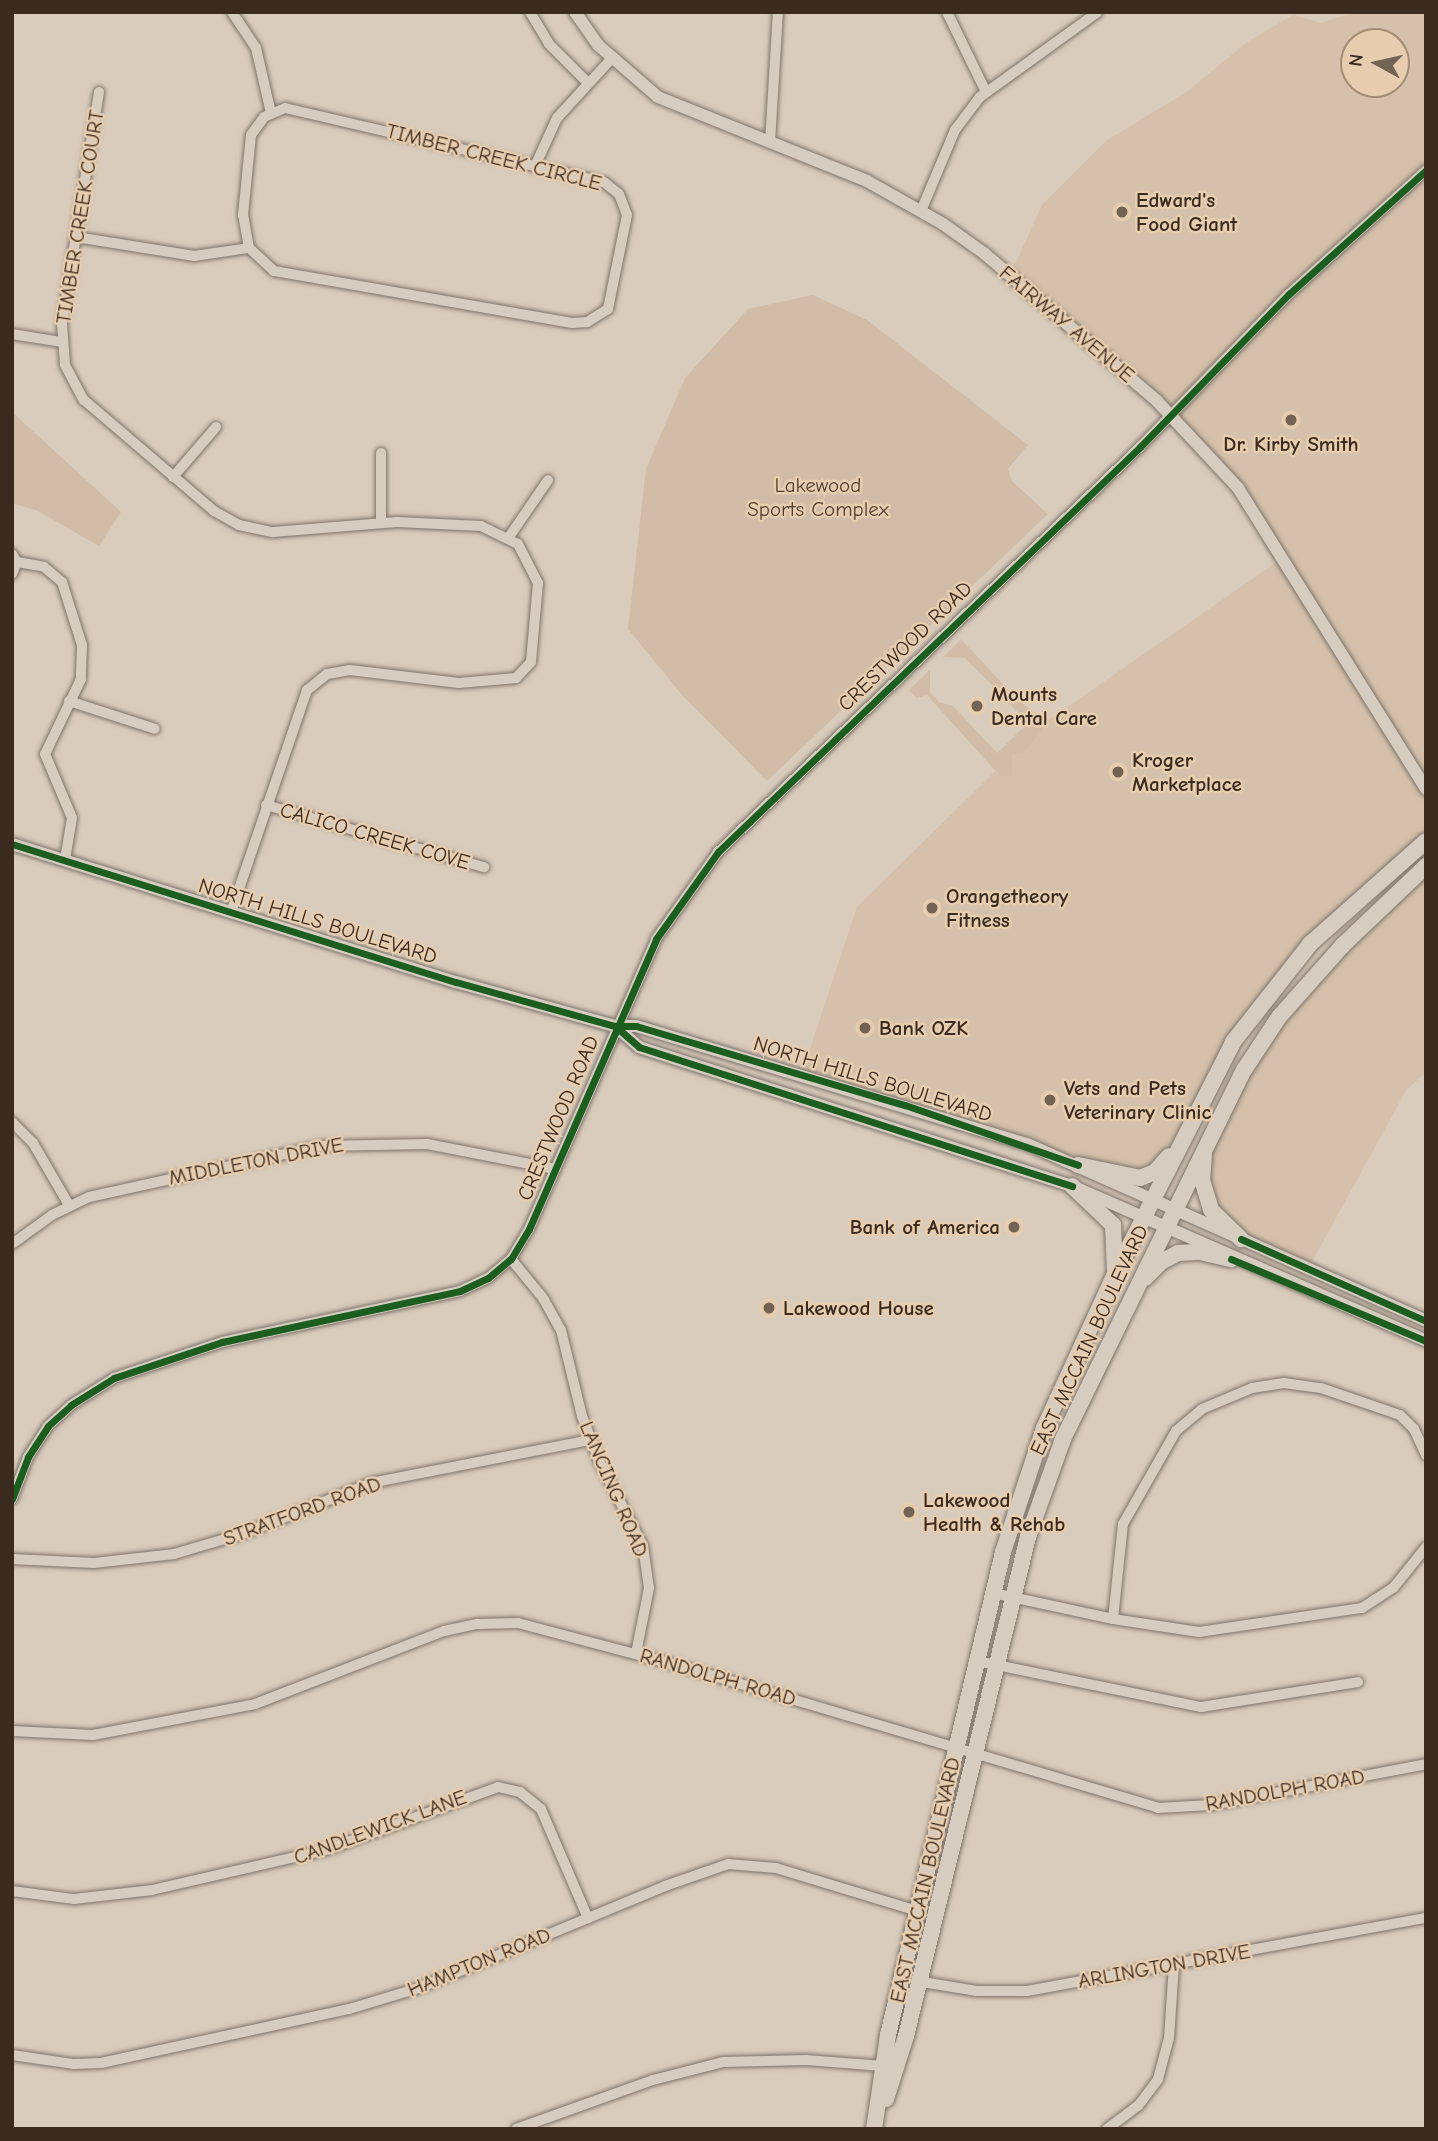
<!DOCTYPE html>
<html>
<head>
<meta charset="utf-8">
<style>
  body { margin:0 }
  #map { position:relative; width:1438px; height:2141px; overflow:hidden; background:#daccbc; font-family:"Comic Neue",sans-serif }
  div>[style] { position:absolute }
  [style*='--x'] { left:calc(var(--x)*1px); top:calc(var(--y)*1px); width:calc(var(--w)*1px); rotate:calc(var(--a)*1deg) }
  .built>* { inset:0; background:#d5c1ab }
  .green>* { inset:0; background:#d0bca7 }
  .roads { filter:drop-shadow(0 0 2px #7e746a) drop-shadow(0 0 2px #7e746a) }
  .minor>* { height:10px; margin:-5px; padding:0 5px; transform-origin:5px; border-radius:5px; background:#d6ccc0 }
  .tertiary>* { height:12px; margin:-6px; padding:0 6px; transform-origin:6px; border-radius:6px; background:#d6ccc0 }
  .primary>* { height:16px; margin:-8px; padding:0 8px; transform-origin:8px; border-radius:8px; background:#d6ccc0 }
  .cycleway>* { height:7px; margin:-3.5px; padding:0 3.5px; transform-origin:3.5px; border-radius:3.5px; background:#1b5e20 }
  .dots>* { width:19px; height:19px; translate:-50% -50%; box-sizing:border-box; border:4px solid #e7cdaf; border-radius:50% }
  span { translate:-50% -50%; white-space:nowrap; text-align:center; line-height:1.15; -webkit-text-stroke:5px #e7cdaf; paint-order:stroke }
  .street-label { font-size:21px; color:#3b2a1e }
  .poi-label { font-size:21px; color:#3b2a1e; font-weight:700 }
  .left { translate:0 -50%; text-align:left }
  .right { translate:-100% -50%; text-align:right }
  .park-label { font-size:21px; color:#503e30 }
  .frame { position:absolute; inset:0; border:14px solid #3b2a1e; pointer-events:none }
  .north { position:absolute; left:1340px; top:28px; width:70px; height:70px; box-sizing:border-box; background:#e7cdaf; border:2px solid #a28c75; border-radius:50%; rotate:278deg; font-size:19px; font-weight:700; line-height:28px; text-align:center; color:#3b2a1e }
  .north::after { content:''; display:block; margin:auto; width:24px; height:32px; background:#736355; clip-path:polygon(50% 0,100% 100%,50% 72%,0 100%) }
</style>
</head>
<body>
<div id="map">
  <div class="built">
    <i style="clip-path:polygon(evenodd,1355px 12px,1426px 12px,1426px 843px,1270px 992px,1155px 1172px,1124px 1177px,801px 1076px,857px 907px,1044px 723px,1281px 559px,1210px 453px,1010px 275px,1042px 205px,1107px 140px,1188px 91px,1247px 42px,1293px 15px,1321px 23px,1355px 12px,1354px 42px,1396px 42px,1396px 84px,1354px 84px,1354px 42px)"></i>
    <i style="clip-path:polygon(1426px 869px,1426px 1073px,1407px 1089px,1308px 1269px,1249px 1243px,1205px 1194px,1201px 1168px,1279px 1017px)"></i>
  </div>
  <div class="green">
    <i style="clip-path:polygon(813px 295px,867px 320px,1028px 445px,1008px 469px,1012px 481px,1048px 514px,767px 781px,682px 695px,628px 629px,646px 469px,685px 378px,748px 309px)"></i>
    <i style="clip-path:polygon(12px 412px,121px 512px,99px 546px,38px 511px,12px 503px)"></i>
    <i style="clip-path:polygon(961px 639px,1012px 694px,1006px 699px,965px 658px,943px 657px)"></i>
    <i style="clip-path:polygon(930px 670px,930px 692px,939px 702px,953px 706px,997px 753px,1028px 723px,1007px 701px,1013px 695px,1036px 714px,1043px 729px,1023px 753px,1012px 754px,1012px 775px,1001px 777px,927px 695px,917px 698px,909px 690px)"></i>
  </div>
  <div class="roads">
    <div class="minor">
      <i style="--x:232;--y:12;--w:43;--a:56.3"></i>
      <i style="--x:256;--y:48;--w:67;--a:77"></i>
      <i style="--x:530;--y:12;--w:37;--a:59"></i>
      <i style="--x:549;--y:44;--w:55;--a:45"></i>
      <i style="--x:947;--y:12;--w:89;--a:64"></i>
      <i style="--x:99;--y:92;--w:235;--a:99.1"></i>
      <i style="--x:62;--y:324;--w:41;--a:85.8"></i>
      <i style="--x:65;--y:365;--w:40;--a:62"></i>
      <i style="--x:84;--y:400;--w:171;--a:40.5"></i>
      <i style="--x:214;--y:511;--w:29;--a:29"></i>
      <i style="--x:239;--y:525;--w:35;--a:12"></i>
      <i style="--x:273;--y:532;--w:124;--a:-4.6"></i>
      <i style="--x:397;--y:522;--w:84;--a:2.7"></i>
      <i style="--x:481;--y:526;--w:41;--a:25.9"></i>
      <i style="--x:518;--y:544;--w:44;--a:62.9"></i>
      <i style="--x:538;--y:583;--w:79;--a:95.1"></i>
      <i style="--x:531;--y:662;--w:22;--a:133"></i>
      <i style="--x:516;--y:678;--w:57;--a:175"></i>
      <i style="--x:459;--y:683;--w:110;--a:-173.2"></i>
      <i style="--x:350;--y:670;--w:23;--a:170"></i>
      <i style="--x:327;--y:674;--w:26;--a:141"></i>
      <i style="--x:307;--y:690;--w:235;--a:108.9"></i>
      <i style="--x:285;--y:108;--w:327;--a:13.1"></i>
      <i style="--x:604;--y:182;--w:19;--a:39"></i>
      <i style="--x:619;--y:194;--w:22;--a:69"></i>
      <i style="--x:627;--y:215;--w:96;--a:101.4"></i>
      <i style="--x:608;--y:309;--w:25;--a:148"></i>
      <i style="--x:587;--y:322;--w:15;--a:176"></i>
      <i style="--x:572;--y:323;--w:303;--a:-170.1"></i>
      <i style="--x:274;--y:271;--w:34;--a:-137"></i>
      <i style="--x:249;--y:248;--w:34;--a:-100"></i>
      <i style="--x:243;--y:215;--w:80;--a:-84.3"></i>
      <i style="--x:251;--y:135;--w:22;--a:-54"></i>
      <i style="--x:264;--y:117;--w:23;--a:-23"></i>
      <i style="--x:770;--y:142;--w:130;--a:-86.5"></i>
      <i style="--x:535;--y:166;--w:53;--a:-65.4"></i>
      <i style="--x:557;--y:118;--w:80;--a:-47.5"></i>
      <i style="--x:921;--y:211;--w:88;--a:-67.2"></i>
      <i style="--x:955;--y:130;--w:41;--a:-52.9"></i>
      <i style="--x:980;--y:97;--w:145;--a:-35.8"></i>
      <i style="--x:76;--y:237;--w:120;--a:9.1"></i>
      <i style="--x:194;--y:256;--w:56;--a:-8.3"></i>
      <i style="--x:12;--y:334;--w:51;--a:9.1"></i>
      <i style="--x:381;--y:453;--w:70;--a:90"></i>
      <i style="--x:173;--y:477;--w:66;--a:-49.3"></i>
      <i style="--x:509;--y:537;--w:69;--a:-55.6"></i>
      <i style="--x:12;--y:554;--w:9;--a:58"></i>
      <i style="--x:17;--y:562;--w:13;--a:113"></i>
      <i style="--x:17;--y:562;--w:27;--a:10"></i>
      <i style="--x:44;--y:567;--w:23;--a:40"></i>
      <i style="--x:62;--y:582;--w:66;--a:72.4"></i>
      <i style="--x:82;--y:645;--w:34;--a:92"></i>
      <i style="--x:81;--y:679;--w:83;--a:115.6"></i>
      <i style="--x:45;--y:754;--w:69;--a:67.1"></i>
      <i style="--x:72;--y:818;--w:43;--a:99.5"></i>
      <i style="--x:69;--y:701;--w:90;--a:18"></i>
      <i style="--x:266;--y:805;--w:227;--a:15.9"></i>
      <i style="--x:12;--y:1122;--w:30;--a:45"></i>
      <i style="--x:33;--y:1143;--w:72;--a:59.9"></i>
      <i style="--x:12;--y:1244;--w:49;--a:-35.9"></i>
      <i style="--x:52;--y:1215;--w:41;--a:-25.9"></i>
      <i style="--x:89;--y:1197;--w:238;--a:-12.4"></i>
      <i style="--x:321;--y:1146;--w:106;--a:-1.1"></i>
      <i style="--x:427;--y:1144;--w:131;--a:11"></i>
      <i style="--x:511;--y:1259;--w:50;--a:50.6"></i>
      <i style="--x:543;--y:1298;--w:37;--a:61"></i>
      <i style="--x:561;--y:1330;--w:89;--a:76.3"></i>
      <i style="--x:582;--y:1416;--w:48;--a:69.3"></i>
      <i style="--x:599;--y:1461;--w:96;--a:62.6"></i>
      <i style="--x:643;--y:1546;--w:42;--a:81.9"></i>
      <i style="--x:649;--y:1588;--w:66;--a:101.3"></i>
      <i style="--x:12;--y:1499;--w:45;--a:-69.1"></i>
      <i style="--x:28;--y:1457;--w:37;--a:-57"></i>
      <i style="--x:48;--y:1426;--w:31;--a:-42"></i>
      <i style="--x:71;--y:1405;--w:51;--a:-32.1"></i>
      <i style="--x:114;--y:1378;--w:114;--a:-18.4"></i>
      <i style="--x:222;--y:1342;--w:243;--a:-12.1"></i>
      <i style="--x:460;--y:1291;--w:31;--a:-25"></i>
      <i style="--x:488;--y:1278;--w:30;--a:-40"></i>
      <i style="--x:511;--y:1259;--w:35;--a:-59"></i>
      <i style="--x:529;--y:1229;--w:317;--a:-66.3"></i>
      <i style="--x:656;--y:939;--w:107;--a:-54.5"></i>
      <i style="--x:718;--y:852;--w:585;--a:-43.82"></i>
      <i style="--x:1140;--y:447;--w:214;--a:-45.8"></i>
      <i style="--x:1289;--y:294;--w:185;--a:-42.1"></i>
      <i style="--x:12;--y:1559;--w:82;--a:2.8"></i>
      <i style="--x:94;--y:1563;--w:81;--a:-6.4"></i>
      <i style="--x:174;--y:1554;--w:74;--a:-16.5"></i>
      <i style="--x:245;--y:1533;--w:136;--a:-21.6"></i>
      <i style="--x:371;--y:1483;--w:224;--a:-11.1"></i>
      <i style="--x:993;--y:1593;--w:123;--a:12.2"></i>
      <i style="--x:1113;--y:1619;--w:87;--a:8.6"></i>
      <i style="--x:1199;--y:1632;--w:165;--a:-8.4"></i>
      <i style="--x:1362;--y:1608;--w:38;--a:-33"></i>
      <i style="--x:1394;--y:1587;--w:51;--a:-51.3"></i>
      <i style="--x:1113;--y:1619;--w:96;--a:-84"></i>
      <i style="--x:1123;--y:1524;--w:107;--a:-60.3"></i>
      <i style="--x:1176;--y:1431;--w:34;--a:-40"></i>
      <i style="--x:1202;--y:1409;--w:54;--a:-22.8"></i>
      <i style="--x:1252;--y:1388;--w:32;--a:-9"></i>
      <i style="--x:1284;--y:1383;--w:37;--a:8"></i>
      <i style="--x:1321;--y:1388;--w:83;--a:18.9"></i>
      <i style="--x:1400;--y:1415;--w:20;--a:45"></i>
      <i style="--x:1414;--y:1429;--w:29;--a:65"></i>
      <i style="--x:977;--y:1661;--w:229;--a:11.6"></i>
      <i style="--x:1201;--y:1707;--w:159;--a:-9"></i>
      <i style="--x:12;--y:1731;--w:81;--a:2.8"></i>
      <i style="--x:93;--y:1735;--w:165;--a:-10.8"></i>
      <i style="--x:255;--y:1704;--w:203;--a:-21.1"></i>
      <i style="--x:444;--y:1631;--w:35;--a:-12"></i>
      <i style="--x:478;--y:1624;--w:40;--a:-1.4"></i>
      <i style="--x:518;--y:1623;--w:168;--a:14.9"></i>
      <i style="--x:680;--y:1666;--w:499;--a:16.5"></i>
      <i style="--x:1158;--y:1808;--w:54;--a:-3.2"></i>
      <i style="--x:1212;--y:1805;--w:218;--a:-10.8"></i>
      <i style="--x:12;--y:1891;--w:63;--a:7.4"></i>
      <i style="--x:74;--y:1899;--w:79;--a:-6.6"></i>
      <i style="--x:152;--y:1890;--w:182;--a:-13"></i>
      <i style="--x:329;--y:1849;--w:180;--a:-20.1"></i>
      <i style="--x:498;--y:1787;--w:23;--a:13"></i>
      <i style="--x:520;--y:1792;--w:27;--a:39"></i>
      <i style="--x:541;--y:1809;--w:119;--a:66.7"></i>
      <i style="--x:916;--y:1981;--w:62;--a:9.3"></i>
      <i style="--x:977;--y:1991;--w:50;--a:0"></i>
      <i style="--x:1027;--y:1991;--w:406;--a:-10.4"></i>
      <i style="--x:12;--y:2055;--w:63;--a:8.3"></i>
      <i style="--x:74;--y:2064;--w:27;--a:-2"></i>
      <i style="--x:101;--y:2063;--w:254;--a:-12.3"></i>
      <i style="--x:349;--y:2009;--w:73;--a:-16.7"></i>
      <i style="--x:419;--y:1988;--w:266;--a:-22.5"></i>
      <i style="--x:665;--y:1886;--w:67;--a:-19.2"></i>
      <i style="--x:728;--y:1864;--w:48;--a:4.8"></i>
      <i style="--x:776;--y:1868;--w:152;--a:16.9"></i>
      <i style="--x:516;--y:2129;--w:145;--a:-19.7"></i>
      <i style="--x:653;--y:2080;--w:72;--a:-14.4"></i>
      <i style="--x:723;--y:2062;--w:83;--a:-1.4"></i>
      <i style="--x:806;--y:2060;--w:77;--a:4.5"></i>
      <i style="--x:1107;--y:2129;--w:39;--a:-37"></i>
      <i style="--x:1138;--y:2106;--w:34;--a:-53"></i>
      <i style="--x:1158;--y:2079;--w:42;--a:-75"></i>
      <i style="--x:1169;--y:2038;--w:73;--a:-86.1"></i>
    </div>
    <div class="tertiary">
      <i style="--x:575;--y:12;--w:40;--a:55.1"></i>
      <i style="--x:598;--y:45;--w:79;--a:40.9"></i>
      <i style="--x:658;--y:97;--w:225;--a:21.9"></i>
      <i style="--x:867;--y:181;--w:87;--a:29.5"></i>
      <i style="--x:943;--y:224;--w:52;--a:35.5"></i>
      <i style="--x:985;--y:254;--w:226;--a:40.5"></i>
      <i style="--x:1157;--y:401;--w:119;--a:47"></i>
      <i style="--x:1238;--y:488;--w:355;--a:58"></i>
      <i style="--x:12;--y:844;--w:465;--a:17.3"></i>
      <i style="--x:456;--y:982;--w:165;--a:15.5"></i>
      <i style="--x:615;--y:1026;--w:21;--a:0"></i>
      <i style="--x:636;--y:1026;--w:408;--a:16.8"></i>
      <i style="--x:1027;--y:1144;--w:436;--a:23.9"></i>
      <i style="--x:615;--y:1026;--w:32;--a:41"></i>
      <i style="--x:639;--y:1047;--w:455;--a:17.8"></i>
      <i style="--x:1072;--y:1186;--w:386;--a:23.6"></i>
    </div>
    <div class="primary">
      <i style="--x:1204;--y:1154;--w:26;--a:94"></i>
      <i style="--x:1202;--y:1180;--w:31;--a:73"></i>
      <i style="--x:1211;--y:1210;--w:42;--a:44"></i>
      <i style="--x:1078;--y:1165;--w:63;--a:11.8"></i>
      <i style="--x:1140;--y:1178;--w:16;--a:-22"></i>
      <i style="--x:1155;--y:1172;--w:21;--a:-49"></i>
      <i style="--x:1072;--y:1186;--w:57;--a:43.6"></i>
      <i style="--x:1113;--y:1225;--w:45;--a:87.5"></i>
      <i style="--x:1145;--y:1278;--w:23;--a:-45"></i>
      <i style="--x:1161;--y:1262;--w:19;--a:-28"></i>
      <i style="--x:1178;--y:1253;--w:22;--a:-3"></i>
      <i style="--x:1200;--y:1252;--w:32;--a:13"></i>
      <i style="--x:886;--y:2099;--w:66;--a:-72.4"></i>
      <i style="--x:906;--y:2036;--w:514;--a:-76.26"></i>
      <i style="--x:1028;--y:1537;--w:104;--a:-70.3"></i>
      <i style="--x:1063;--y:1439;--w:411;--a:-63.9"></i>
      <i style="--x:1244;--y:1070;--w:64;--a:-56.6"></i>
      <i style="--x:1279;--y:1017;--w:96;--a:-48.4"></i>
      <i style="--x:1343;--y:945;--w:115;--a:-43.6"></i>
      <i style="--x:874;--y:2129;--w:95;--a:-81.5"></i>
      <i style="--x:888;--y:2035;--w:497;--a:-76.6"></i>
      <i style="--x:1003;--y:1552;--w:131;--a:-71.7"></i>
      <i style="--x:1044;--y:1428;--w:167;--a:-65.3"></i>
      <i style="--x:1114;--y:1276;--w:263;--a:-63"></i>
      <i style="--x:1233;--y:1042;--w:125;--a:-51.8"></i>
      <i style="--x:1310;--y:944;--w:155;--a:-41.6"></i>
    </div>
  </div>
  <div class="cycleway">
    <i style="--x:12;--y:844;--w:465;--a:17.3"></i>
    <i style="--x:456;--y:982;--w:165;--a:15.5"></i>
    <i style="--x:615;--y:1026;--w:21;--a:0"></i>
    <i style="--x:636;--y:1026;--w:280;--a:16.4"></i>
    <i style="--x:905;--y:1105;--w:183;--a:19.1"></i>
    <i style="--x:615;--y:1026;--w:32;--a:41"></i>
    <i style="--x:639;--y:1047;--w:455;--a:17.8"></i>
    <i style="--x:1241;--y:1239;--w:202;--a:23.9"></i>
    <i style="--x:1231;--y:1259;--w:212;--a:22.8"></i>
    <i style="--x:12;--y:1499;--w:45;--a:-69.1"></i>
    <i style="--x:28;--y:1457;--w:37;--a:-57"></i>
    <i style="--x:48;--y:1426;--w:31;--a:-42"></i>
    <i style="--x:71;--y:1405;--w:51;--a:-32.1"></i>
    <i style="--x:114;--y:1378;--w:114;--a:-18.4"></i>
    <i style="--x:222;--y:1342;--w:243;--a:-12.1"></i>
    <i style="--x:460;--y:1291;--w:31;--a:-25"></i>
    <i style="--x:488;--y:1278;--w:30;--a:-40"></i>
    <i style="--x:511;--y:1259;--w:35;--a:-59"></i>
    <i style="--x:529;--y:1229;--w:317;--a:-66.3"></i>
    <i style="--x:656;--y:939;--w:107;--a:-54.5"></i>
    <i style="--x:718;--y:852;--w:585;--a:-43.82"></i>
    <i style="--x:1140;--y:447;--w:214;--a:-45.8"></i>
    <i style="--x:1289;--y:294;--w:185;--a:-42.1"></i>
  </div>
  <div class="dots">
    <i style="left:1122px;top:212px;background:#736355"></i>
    <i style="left:1291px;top:420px;background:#736355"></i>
    <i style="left:977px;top:706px;background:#736355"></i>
    <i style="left:1118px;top:772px;background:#736355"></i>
    <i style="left:932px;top:908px;background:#736355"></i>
    <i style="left:865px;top:1028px;background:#736355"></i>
    <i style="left:1050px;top:1100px;background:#736355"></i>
    <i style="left:1014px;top:1227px;background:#736355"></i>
    <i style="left:769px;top:1308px;background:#736355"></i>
    <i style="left:909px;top:1512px;background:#736355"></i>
  </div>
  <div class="street-label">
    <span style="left:494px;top:157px;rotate:14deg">TIMBER CREEK CIRCLE</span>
    <span style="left:80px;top:217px;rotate:-81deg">TIMBER CREEK COURT</span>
    <span style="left:1067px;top:324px;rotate:40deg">FAIRWAY AVENUE</span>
    <span style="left:905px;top:646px;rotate:-44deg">CRESTWOOD ROAD</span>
    <span style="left:375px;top:836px;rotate:16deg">CALICO CREEK COVE</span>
    <span style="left:318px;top:921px;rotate:17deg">NORTH HILLS BOULEVARD</span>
    <span style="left:873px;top:1079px;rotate:17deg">NORTH HILLS BOULEVARD</span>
    <span style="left:558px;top:1118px;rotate:-67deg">CRESTWOOD ROAD</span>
    <span style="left:256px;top:1161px;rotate:-11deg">MIDDLETON DRIVE</span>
    <span style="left:1089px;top:1340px;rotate:-65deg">EAST MCCAIN BOULEVARD</span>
    <span style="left:614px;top:1489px;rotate:67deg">LANCING ROAD</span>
    <span style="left:302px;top:1511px;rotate:-20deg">STRATFORD ROAD</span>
    <span style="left:718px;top:1677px;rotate:16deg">RANDOLPH ROAD</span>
    <span style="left:1285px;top:1790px;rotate:-10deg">RANDOLPH ROAD</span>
    <span style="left:380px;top:1827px;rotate:-20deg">CANDLEWICK LANE</span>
    <span style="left:925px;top:1880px;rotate:-77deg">EAST MCCAIN BOULEVARD</span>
    <span style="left:479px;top:1962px;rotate:-22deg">HAMPTON ROAD</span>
    <span style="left:1164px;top:1966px;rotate:-10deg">ARLINGTON DRIVE</span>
  </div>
  <div class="poi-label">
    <span class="left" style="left:1136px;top:212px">Edward's<br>Food Giant</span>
    <span style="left:1291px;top:444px">Dr. Kirby Smith</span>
    <span class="left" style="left:991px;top:706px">Mounts<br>Dental Care</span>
    <span class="left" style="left:1132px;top:772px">Kroger<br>Marketplace</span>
    <span class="left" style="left:946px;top:908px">Orangetheory<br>Fitness</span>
    <span class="left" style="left:879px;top:1028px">Bank OZK</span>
    <span class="left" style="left:1064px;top:1100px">Vets and Pets<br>Veterinary Clinic</span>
    <span class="right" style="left:1000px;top:1227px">Bank of America</span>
    <span class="left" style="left:783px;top:1308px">Lakewood House</span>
    <span class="left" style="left:923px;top:1512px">Lakewood<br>Health &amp; Rehab</span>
  </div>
  <div class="park-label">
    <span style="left:818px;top:497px">Lakewood<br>Sports Complex</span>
  </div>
  <div class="frame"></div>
  <div class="north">N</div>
</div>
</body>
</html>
